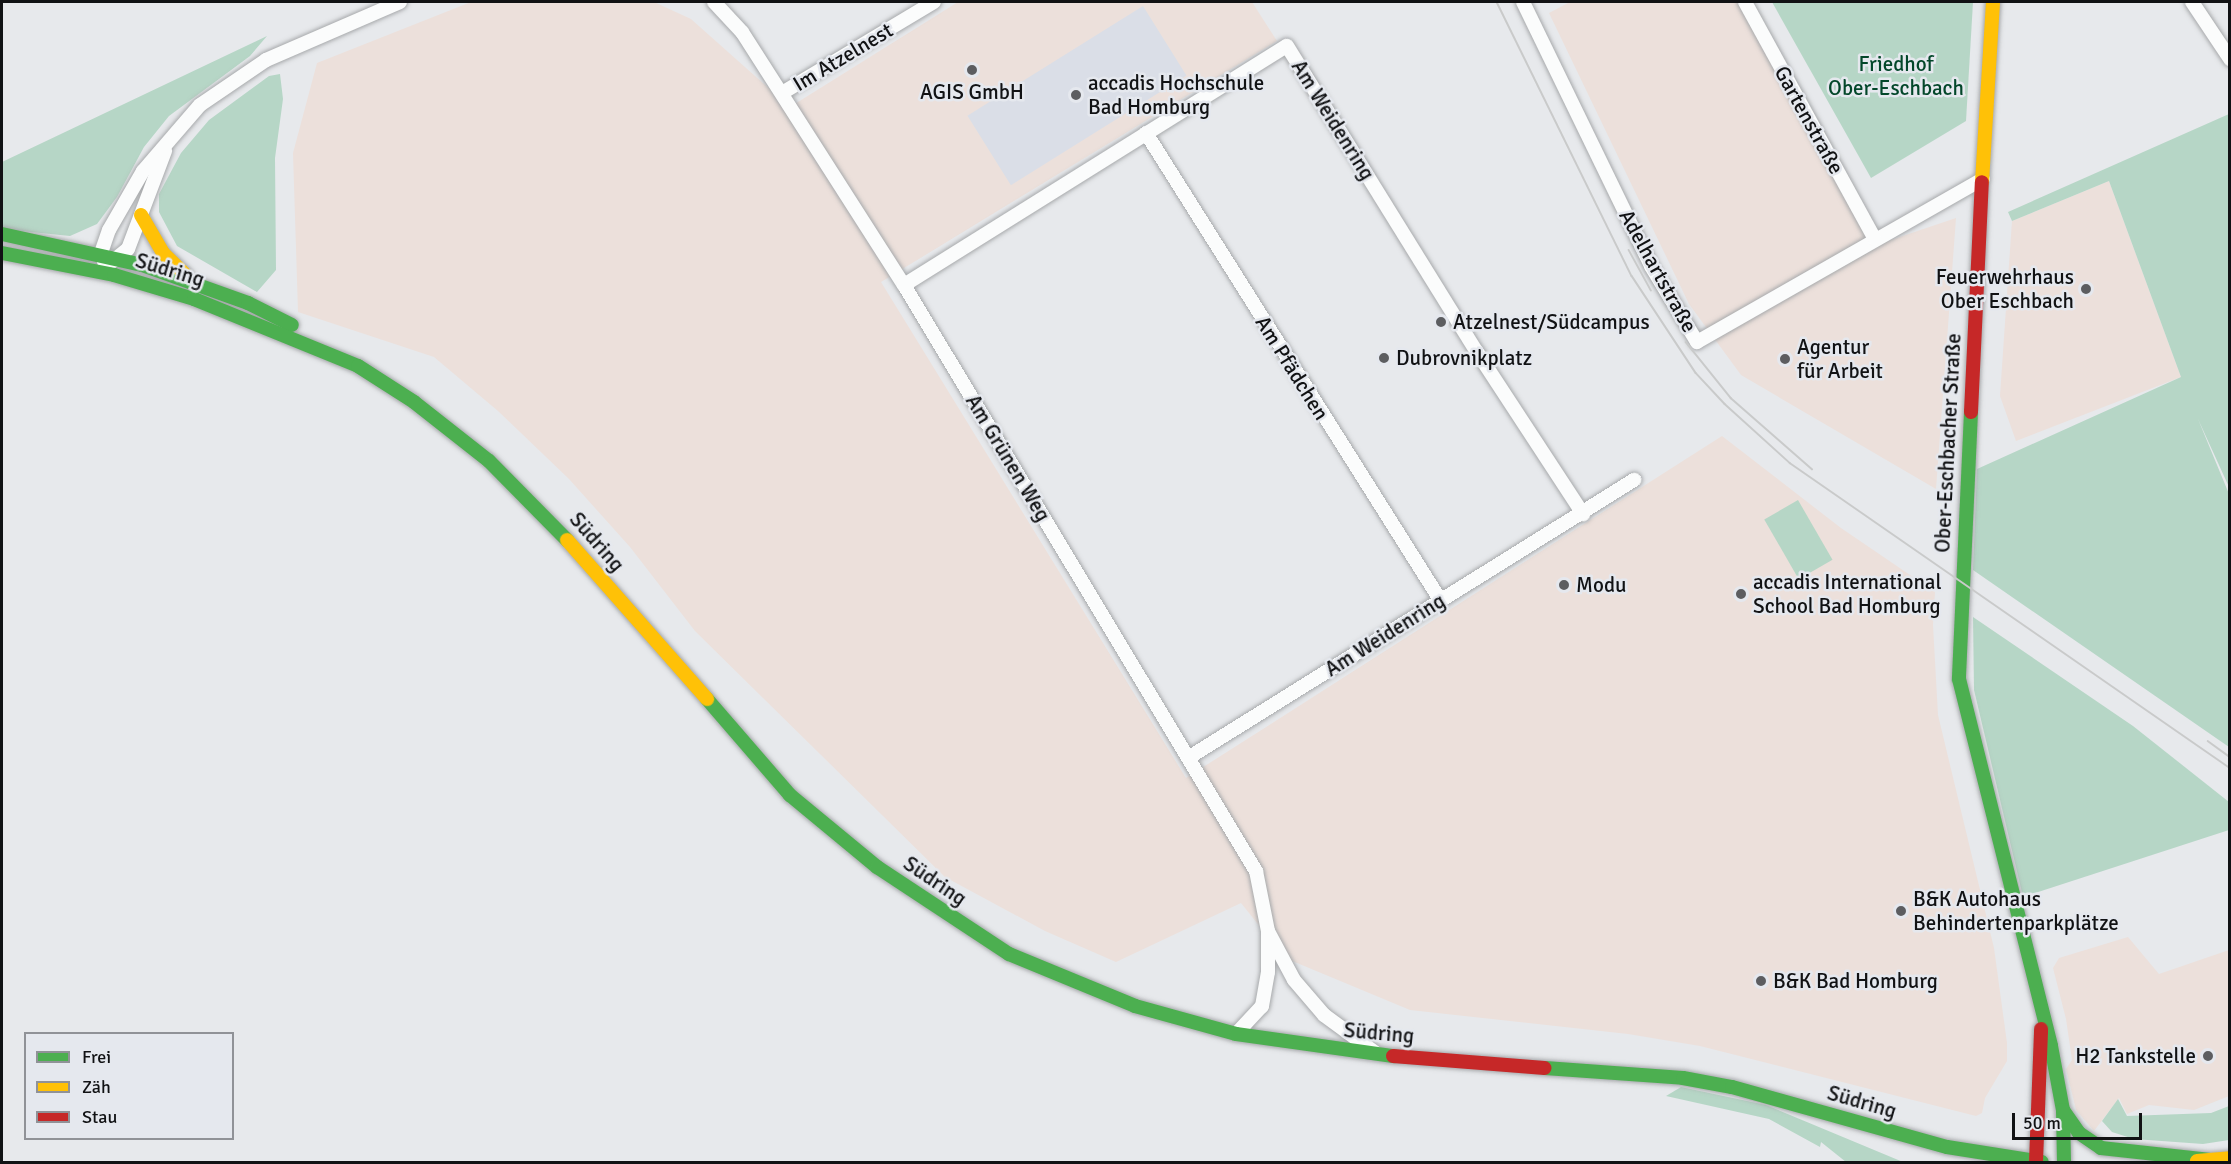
<!DOCTYPE html>
<html>
<head>
<meta charset="utf-8">
<style>
  body { margin:0 }
  #map { position:relative; width:2231px; height:1164px; overflow:hidden; background:#e7e9ec; font-family:Signika,sans-serif }
  div>[style] { position:absolute }
  [style*='--x'] { left:calc(var(--x)*1px); top:calc(var(--y)*1px); width:calc(var(--w)*1px); rotate:calc(var(--a)*1deg) }
  .commercial>* { inset:0; background:#ece0db }
  .built>* { inset:0; background:#dadee7; transform-origin:0 0 }
  .green>* { inset:0; background:#b6d6c6; transform-origin:0 0 }
  .roads { filter:drop-shadow(0 0 2px #a7a9ab) drop-shadow(0 0 2px #a7a9ab) }
  .street>* { height:14px; margin:-7px; padding:0 7px; transform-origin:7px; border-radius:7px; background:#fbfcfc }
  .fast>* { height:14px; margin:-7px; padding:0 7px; transform-origin:7px; border-radius:7px; background:#4caf50 }
  .slow>* { height:14px; margin:-7px; padding:0 7px; transform-origin:7px; border-radius:7px; background:#ffc107 }
  .jam>* { height:14px; margin:-7px; padding:0 7px; transform-origin:7px; border-radius:7px; background:#c62828 }
  .tram>* { height:1.5px; margin:-0.75px; padding:0 0.75px; transform-origin:0.75px; border-radius:0.75px; background:#c9caca }
  .dots>* { width:16px; height:16px; translate:-50% -50%; box-sizing:border-box; border:3px solid #e5e8ee; border-radius:50% }
  span { translate:-50% -50%; white-space:nowrap; text-align:center; line-height:1.15; -webkit-text-stroke:5px #e5e8ee; paint-order:stroke }
  .street-label { font-size:21px; color:#111214 }
  .park-label { font-size:21px; color:#03472a }
  .poi-label { font-size:21px; color:#111214 }
  .left { translate:0 -50%; text-align:left }
  .right { translate:-100% -50%; text-align:right }
  .frame { position:absolute; inset:0; border:3px solid #111214; pointer-events:none }
  .legend { position:absolute; left:24px; top:1032px; width:210px; height:108px; box-sizing:border-box; background:#e5e8ee; border:2px solid #909297; margin:0; padding:8px 10px; list-style:none; font-size:18px; color:#111214 }
  .legend li { display:flex; align-items:center; gap:12px; height:30px }
  .legend b { width:30px; border:2px solid #909297 }
  .scale { position:absolute; left:2012px; top:1113px; width:130px; height:27px; box-sizing:border-box; border:3px solid #111214; border-top:0; padding-left:8px; font-size:18px; line-height:21px; white-space:nowrap; color:#111214; -webkit-text-stroke:4px #e5e8ee; paint-order:stroke }
</style>
</head>
<body>
<div id="map">
  <div class="commercial">
    <i style="clip-path:polygon(471px 2px,654px 2px,691px 19px,790px 107px,958px 2px,1252px 2px,1277px 41px,881px 282px,1186px 778px,1722px 436px,1841px 528px,1935px 592px,1933px 625px,1938px 715px,1994px 948px,2007px 1043px,2007px 1061px,1985px 1098px,1982px 1113px,1976px 1116px,1700px 1046px,1628px 1034px,1410px 1010px,1285px 958px,1241px 903px,1116px 962px,1045px 931px,945px 877px,695px 631px,630px 547px,569px 479px,498px 411px,434px 357px,298px 312px,293px 153px,317px 63px)"></i>
    <i style="clip-path:polygon(1570px 2px,1753px 2px,1879px 244px,1956px 218px,1936px 489px,1741px 375px,1689px 304px,1549px 13px)"></i>
    <i style="clip-path:polygon(2109px 181px,2181px 377px,2016px 441px,2000px 396px,2012px 221px)"></i>
    <i style="clip-path:polygon(2128px 937px,2159px 974px,2229px 950px,2229px 1096px,2194px 1110px,2149px 1105px,2127px 1114px,2119px 1098px,2094px 1131px,2076px 1110px,2066px 1069px,2072px 1060px,2066px 1019px,2053px 968px,2059px 958px)"></i>
  </div>
  <div class="built">
    <i style="left:1143px;top:6px;width:82px;height:207px;rotate:58deg"></i>
  </div>
  <div class="green">
    <i style="clip-path:polygon(1772px 2px,1973px 2px,1966px 121px,1871px 178px)"></i>
    <i style="clip-path:polygon(267px 36px,250px 56px,169px 116px,144px 147px,117px 197px,97px 224px,70px 236px,2px 229px,2px 162px)"></i>
    <i style="clip-path:polygon(280px 74px,283px 99px,275px 158px,276px 270px,257px 292px,177px 246px,159px 212px,159px 194px,181px 153px,209px 120px,269px 76px)"></i>
    <i style="clip-path:polygon(2229px 114px,2229px 487px,2198px 419px,2229px 494px,2229px 747px,1973px 570px,1977px 469px,2181px 377px,2109px 181px,2012px 221px,2008px 212px)"></i>
    <i style="left:1798px;top:500px;width:69px;height:39px;rotate:60deg"></i>
    <i style="clip-path:polygon(1973px 617px,2133px 726px,2229px 802px,2229px 830px,2023px 897px,1974px 690px)"></i>
    <i style="clip-path:polygon(1681px 1087px,1766px 1105px,1903px 1162px,1846px 1162px,1821px 1142px,1820px 1147px,1769px 1119px,1666px 1096px)"></i>
    <i style="clip-path:polygon(2118px 1099px,2127px 1116px,2211px 1113px,2229px 1106px,2229px 1140px,2203px 1144px,2134px 1139px,2112px 1132px,2102px 1121px)"></i>
  </div>
  <div class="roads">
    <div class="street">
      <i style="--x:714;--y:2;--w:41;--a:47"></i>
      <i style="--x:742;--y:32;--w:300;--a:57.4"></i>
      <i style="--x:904;--y:285;--w:684;--a:59.01"></i>
      <i style="--x:1256;--y:871;--w:61;--a:78.7"></i>
      <i style="--x:1268;--y:931;--w:41;--a:90"></i>
      <i style="--x:1268;--y:972;--w:35;--a:100"></i>
      <i style="--x:1262;--y:1006;--w:38;--a:133"></i>
      <i style="--x:1523;--y:2;--w:293;--a:64.1"></i>
      <i style="--x:1651;--y:266;--w:89;--a:58.8"></i>
      <i style="--x:1697;--y:342;--w:329;--a:-29.7"></i>
      <i style="--x:1745;--y:2;--w:270;--a:61.3"></i>
      <i style="--x:2192;--y:2;--w:69;--a:56.3"></i>
      <i style="--x:782;--y:93;--w:177;--a:-30.9"></i>
      <i style="--x:1146;--y:133;--w:553;--a:57.78"></i>
      <i style="--x:113;--y:261;--w:19;--a:-39"></i>
      <i style="--x:128;--y:249;--w:105;--a:-69.3"></i>
      <i style="--x:105;--y:264;--w:12;--a:-110"></i>
      <i style="--x:101;--y:253;--w:24;--a:-71"></i>
      <i style="--x:109;--y:230;--w:68;--a:-60"></i>
      <i style="--x:143;--y:171;--w:87;--a:-49.2"></i>
      <i style="--x:200;--y:105;--w:80;--a:-34.3"></i>
      <i style="--x:266;--y:60;--w:146;--a:-23.4"></i>
      <i style="--x:904;--y:285;--w:451;--a:-32"></i>
      <i style="--x:1287;--y:46;--w:360;--a:58.2"></i>
      <i style="--x:1477;--y:352;--w:194;--a:56.8"></i>
      <i style="--x:1188;--y:758;--w:526;--a:-31.94"></i>
      <i style="--x:1269;--y:933;--w:53;--a:62"></i>
      <i style="--x:1294;--y:980;--w:46;--a:49.4"></i>
      <i style="--x:1324;--y:1015;--w:64;--a:36.2"></i>
    </div>
    <div class="fast">
      <i style="--x:2;--y:234;--w:143;--a:12.5"></i>
      <i style="--x:142;--y:265;--w:113;--a:19.7"></i>
      <i style="--x:248;--y:303;--w:49;--a:26.6"></i>
      <i style="--x:2;--y:253;--w:114;--a:11.1"></i>
      <i style="--x:114;--y:275;--w:84;--a:16.7"></i>
      <i style="--x:194;--y:299;--w:177;--a:22.2"></i>
      <i style="--x:358;--y:366;--w:67;--a:32.7"></i>
      <i style="--x:414;--y:402;--w:95;--a:38.2"></i>
      <i style="--x:489;--y:461;--w:111;--a:45.4"></i>
      <i style="--x:1971;--y:412;--w:267;--a:92.6"></i>
      <i style="--x:1959;--y:679;--w:378;--a:75.9"></i>
      <i style="--x:2051;--y:1046;--w:65;--a:79.4"></i>
      <i style="--x:2063;--y:1110;--w:52;--a:88.9"></i>
      <i style="--x:707;--y:699;--w:127;--a:49.2"></i>
      <i style="--x:790;--y:795;--w:113;--a:39.6"></i>
      <i style="--x:877;--y:867;--w:158;--a:33.4"></i>
      <i style="--x:1009;--y:954;--w:136;--a:22.4"></i>
      <i style="--x:1135;--y:1006;--w:105;--a:15.5"></i>
      <i style="--x:1236;--y:1034;--w:159;--a:8"></i>
      <i style="--x:1545;--y:1068;--w:138;--a:4.1"></i>
      <i style="--x:1683;--y:1078;--w:50;--a:10.4"></i>
      <i style="--x:1732;--y:1087;--w:223;--a:15.6"></i>
      <i style="--x:1947;--y:1147;--w:96;--a:9"></i>
      <i style="--x:2063;--y:1110;--w:28;--a:55"></i>
      <i style="--x:2079;--y:1133;--w:27;--a:34"></i>
      <i style="--x:2101;--y:1148;--w:110;--a:6.3"></i>
    </div>
    <div class="slow">
      <i style="--x:1982;--y:182;--w:180;--a:-86.5"></i>
      <i style="--x:141;--y:215;--w:44;--a:59.9"></i>
      <i style="--x:163;--y:253;--w:33;--a:44"></i>
      <i style="--x:567;--y:540;--w:212;--a:48.6"></i>
      <i style="--x:2197;--y:1161;--w:33;--a:-5"></i>
    </div>
    <div class="jam">
      <i style="--x:1971;--y:412;--w:230;--a:-87.3"></i>
      <i style="--x:1393;--y:1056;--w:152;--a:4.5"></i>
      <i style="--x:2036;--y:1162;--w:133;--a:-87.8"></i>
    </div>
  </div>
  <div class="tram">
    <i style="--x:1497;--y:2;--w:305;--a:63.8"></i>
    <i style="--x:1632;--y:276;--w:116;--a:56.6"></i>
    <i style="--x:1696;--y:373;--w:42;--a:46.9"></i>
    <i style="--x:1725;--y:404;--w:88;--a:42.2"></i>
    <i style="--x:1790;--y:463;--w:535;--a:34.73"></i>
    <i style="--x:1629;--y:250;--w:46;--a:61.2"></i>
    <i style="--x:1686;--y:342;--w:72;--a:51.2"></i>
    <i style="--x:1731;--y:398;--w:108;--a:41.2"></i>
    <i style="--x:2208;--y:741;--w:27;--a:36"></i>
  </div>
  <div class="dots">
    <i style="left:972px;top:70px;background:#5c5d60"></i>
    <i style="left:1076px;top:95px;background:#5c5d60"></i>
    <i style="left:2086px;top:289px;background:#5c5d60"></i>
    <i style="left:1441px;top:322px;background:#5c5d60"></i>
    <i style="left:1384px;top:358px;background:#5c5d60"></i>
    <i style="left:1785px;top:359px;background:#5c5d60"></i>
    <i style="left:1564px;top:585px;background:#5c5d60"></i>
    <i style="left:1741px;top:594px;background:#5c5d60"></i>
    <i style="left:1901px;top:911px;background:#5c5d60"></i>
    <i style="left:1761px;top:981px;background:#5c5d60"></i>
    <i style="left:2208px;top:1056px;background:#5c5d60"></i>
  </div>
  <div class="street-label">
    <span style="left:843px;top:57px;rotate:-31deg">Im Atzelnest</span>
    <span style="left:1333px;top:120px;rotate:58deg">Am Weidenring</span>
    <span style="left:1809px;top:120px;rotate:61deg">Gartenstraße</span>
    <span style="left:170px;top:270px;rotate:17deg">Südring</span>
    <span style="left:1658px;top:271px;rotate:61deg">Adelhartstraße</span>
    <span style="left:1292px;top:368px;rotate:58deg">Am Pfädchen</span>
    <span style="left:1948px;top:443px;rotate:-87deg">Ober-Eschbacher Straße</span>
    <span style="left:1008px;top:458px;rotate:59deg">Am Grünen Weg</span>
    <span style="left:597px;top:542px;rotate:49deg">Südring</span>
    <span style="left:1385px;top:635px;rotate:-32deg">Am Weidenring</span>
    <span style="left:935px;top:881px;rotate:34deg">Südring</span>
    <span style="left:1379px;top:1033px;rotate:5deg">Südring</span>
    <span style="left:1862px;top:1102px;rotate:16deg">Südring</span>
  </div>
  <div class="park-label">
    <span style="left:1896px;top:76px">Friedhof<br>Ober-Eschbach</span>
  </div>
  <div class="poi-label">
    <span class="left" style="left:1088px;top:95px">accadis Hochschule<br>Bad Homburg</span>
    <span style="left:972px;top:92px">AGIS GmbH</span>
    <span class="right" style="left:2074px;top:289px">Feuerwehrhaus<br>Ober Eschbach</span>
    <span class="left" style="left:1453px;top:322px">Atzelnest/Südcampus</span>
    <span class="left" style="left:1797px;top:359px">Agentur<br>für Arbeit</span>
    <span class="left" style="left:1396px;top:358px">Dubrovnikplatz</span>
    <span class="left" style="left:1753px;top:594px">accadis International<br>School Bad Homburg</span>
    <span class="left" style="left:1576px;top:585px">Modu</span>
    <span class="left" style="left:1913px;top:911px">B&amp;K Autohaus<br>Behindertenparkplätze</span>
    <span class="left" style="left:1773px;top:981px">B&amp;K Bad Homburg</span>
    <span class="right" style="left:2196px;top:1056px">H2 Tankstelle</span>
  </div>
  <div class="frame"></div>
  <ul class="legend">
  <li><b style="height:8px;background:#4caf50"></b>Frei</li>
  <li><b style="height:8px;background:#ffc107"></b>Zäh</li>
  <li><b style="height:8px;background:#c62828"></b>Stau</li>
  </ul>
  <div class="scale">50 m</div>
</div>
</body>
</html>
